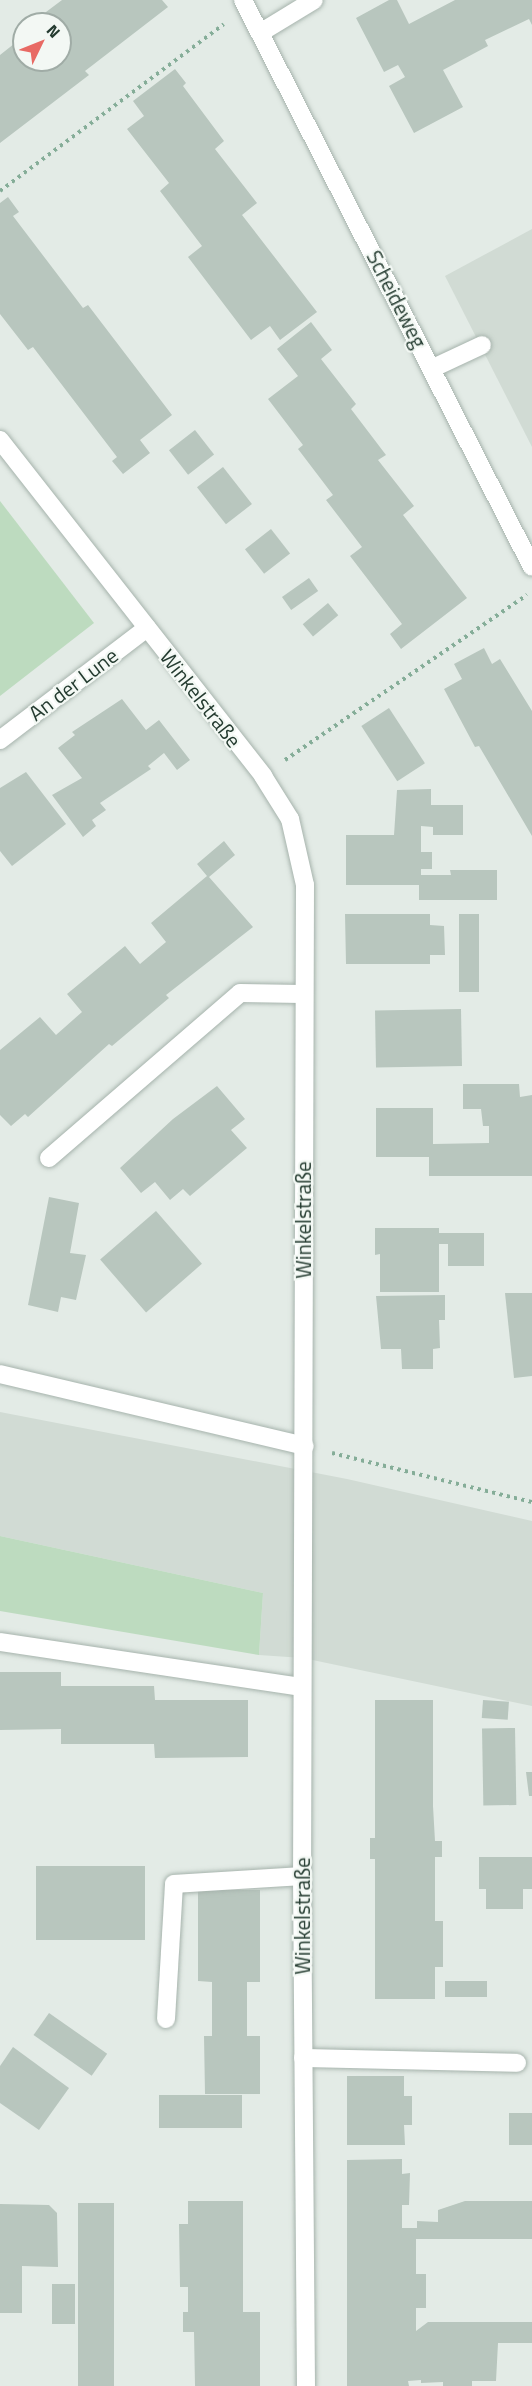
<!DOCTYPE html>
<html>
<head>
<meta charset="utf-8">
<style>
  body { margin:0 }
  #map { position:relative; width:532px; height:2386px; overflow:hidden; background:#e3ebe6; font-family:"Titillium Web",sans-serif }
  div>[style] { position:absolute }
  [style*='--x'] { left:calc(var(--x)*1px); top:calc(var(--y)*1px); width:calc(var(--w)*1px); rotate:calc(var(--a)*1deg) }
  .built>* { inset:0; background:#d1dbd4 }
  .green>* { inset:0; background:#bddbbf }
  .building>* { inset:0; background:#b8c6be; transform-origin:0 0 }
  .path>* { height:4px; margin-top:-2px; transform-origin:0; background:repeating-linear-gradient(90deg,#85ad98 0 3px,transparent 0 7.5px) }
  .roads { filter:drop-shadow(0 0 2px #a6b3ac) drop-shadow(0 0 2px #a6b3ac) }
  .lane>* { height:18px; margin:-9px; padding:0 9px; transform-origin:9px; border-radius:9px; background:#fff }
  .street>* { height:18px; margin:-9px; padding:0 9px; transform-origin:9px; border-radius:9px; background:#fff }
  .secondary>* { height:18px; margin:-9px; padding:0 9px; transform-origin:9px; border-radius:9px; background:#fff }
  span { translate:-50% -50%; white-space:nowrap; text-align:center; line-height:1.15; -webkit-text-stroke:4.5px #f3f8f4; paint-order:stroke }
  .street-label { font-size:21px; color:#243b30 }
  .north { position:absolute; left:12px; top:12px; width:60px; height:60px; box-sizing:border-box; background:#f3f8f4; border:2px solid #a0aca6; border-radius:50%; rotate:47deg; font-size:16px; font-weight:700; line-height:24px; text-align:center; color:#243b30 }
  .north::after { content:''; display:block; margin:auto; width:21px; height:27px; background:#e86a64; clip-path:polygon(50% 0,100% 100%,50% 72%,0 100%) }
</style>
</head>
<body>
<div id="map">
  <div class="built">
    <i style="clip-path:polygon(532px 229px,532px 447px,445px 276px)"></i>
    <i style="clip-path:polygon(0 1412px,347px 1479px,532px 1521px,532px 1706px,303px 1658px,259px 1655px,263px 1593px,0 1536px)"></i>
  </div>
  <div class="green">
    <i style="clip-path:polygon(0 501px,94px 623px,0 696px)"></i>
    <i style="clip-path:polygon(0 1536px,263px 1593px,259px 1655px,0 1611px)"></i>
  </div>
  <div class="building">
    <i style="clip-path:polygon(62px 0,162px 0,168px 7px,85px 71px,89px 75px,0 143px,0 55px,24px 36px,24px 60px,60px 60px,60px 24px,40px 24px,46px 20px,42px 15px)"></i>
    <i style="clip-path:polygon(389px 0,397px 0,409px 24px,455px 0,532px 0,532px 25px,529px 19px,485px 40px,488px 46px,443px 70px,463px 107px,414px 133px,389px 86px,405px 77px,398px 65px,384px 72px,356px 18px)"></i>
    <i style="clip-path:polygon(175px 69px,186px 83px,183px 86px,224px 141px,215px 149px,257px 203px,242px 215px,317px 312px,280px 340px,270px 326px,251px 340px,188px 257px,202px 246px,160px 191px,169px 183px,127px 129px,144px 116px,133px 101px)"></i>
    <i style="clip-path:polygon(8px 197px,19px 212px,13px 216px,83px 308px,88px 305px,172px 415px,140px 440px,150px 453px,123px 474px,112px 461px,117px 457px,33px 347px,28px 350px,0 314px,0 203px)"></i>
    <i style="clip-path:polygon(311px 322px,332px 350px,321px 359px,356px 404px,351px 409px,386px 455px,378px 460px,414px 506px,403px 515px,467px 598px,401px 649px,390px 634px,402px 624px,350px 556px,362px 547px,326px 500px,333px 495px,298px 449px,303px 445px,268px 399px,298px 376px,277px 349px)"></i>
    <i style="left:195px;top:430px;width:31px;height:33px;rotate:52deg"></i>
    <i style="left:223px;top:467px;width:47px;height:33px;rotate:52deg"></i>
    <i style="left:271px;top:529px;width:31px;height:33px;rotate:52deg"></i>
    <i style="left:309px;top:578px;width:16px;height:33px;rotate:55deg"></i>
    <i style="left:328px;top:603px;width:16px;height:33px;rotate:50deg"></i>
    <i style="clip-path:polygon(484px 648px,492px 664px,500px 659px,532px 711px,532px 836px,479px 746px,475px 747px,444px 689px,462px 679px,454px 664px)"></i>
    <i style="clip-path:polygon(122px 699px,146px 730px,159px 720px,190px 760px,177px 770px,164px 753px,148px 766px,151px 769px,100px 803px,106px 810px,92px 820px,96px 826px,83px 837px,52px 795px,82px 778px,58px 748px,75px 735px,72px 732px)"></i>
    <i style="left:389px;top:708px;width:66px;height:33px;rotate:57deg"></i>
    <i style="clip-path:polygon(26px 772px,66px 824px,12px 866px,0 851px,0 788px)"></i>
    <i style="clip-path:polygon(431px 789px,431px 805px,463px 805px,463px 835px,433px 835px,433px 827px,421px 826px,421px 852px,432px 852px,432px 869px,421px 869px,421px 875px,451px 875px,450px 870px,497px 870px,497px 900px,419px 900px,419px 885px,346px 885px,346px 835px,394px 835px,397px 790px)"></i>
    <i style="clip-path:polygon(224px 841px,235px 855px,209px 877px,253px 927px,166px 995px,169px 998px,112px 1046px,109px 1044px,28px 1117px,25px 1114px,11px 1126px,0 1115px,0 1050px,40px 1017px,56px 1035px,82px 1012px,67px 994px,125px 946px,140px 964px,166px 942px,151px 923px,207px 876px,197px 864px)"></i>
    <i style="clip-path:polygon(345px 914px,430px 914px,430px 925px,444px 926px,445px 955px,430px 955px,430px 964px,346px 964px)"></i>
    <i style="left:459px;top:914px;width:20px;height:78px"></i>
    <i style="left:461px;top:1009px;width:57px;height:86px;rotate:89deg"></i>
    <i style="clip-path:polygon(463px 1084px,519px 1084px,520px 1097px,532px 1095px,532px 1176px,429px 1176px,429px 1157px,376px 1157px,376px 1108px,433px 1108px,433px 1144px,489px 1143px,489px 1126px,483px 1126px,481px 1109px,463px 1109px)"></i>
    <i style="clip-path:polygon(217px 1086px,245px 1119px,231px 1130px,247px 1148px,190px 1196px,183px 1189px,170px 1200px,155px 1182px,141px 1193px,120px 1168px,173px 1119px)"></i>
    <i style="clip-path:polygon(49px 1197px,79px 1203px,70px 1253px,86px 1255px,76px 1300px,61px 1297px,58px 1312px,28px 1305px)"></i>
    <i style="left:156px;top:1211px;width:70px;height:74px;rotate:49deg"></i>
    <i style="clip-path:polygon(375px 1228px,439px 1228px,439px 1233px,484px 1233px,484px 1266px,448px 1266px,448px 1244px,439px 1244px,439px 1292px,380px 1292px,380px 1254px,375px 1255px)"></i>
    <i style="clip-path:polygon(505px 1293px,532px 1293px,532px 1376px,514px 1378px)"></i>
    <i style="clip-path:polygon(445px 1295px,445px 1320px,439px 1320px,440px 1348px,433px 1349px,433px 1369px,402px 1369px,401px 1349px,381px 1349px,376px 1296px)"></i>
    <i style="clip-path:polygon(0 1672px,61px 1672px,61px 1686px,154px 1686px,155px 1700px,248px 1700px,248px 1757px,155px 1758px,154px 1744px,61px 1744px,61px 1729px,0 1730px)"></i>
    <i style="clip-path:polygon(375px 1700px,433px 1700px,433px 1806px,435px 1841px,442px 1841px,442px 1857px,435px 1857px,435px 1921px,443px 1921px,443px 1967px,435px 1967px,435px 1999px,375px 1999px,375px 1859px,370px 1859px,370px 1838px,375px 1838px)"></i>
    <i style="left:483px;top:1700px;width:26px;height:18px;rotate:4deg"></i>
    <i style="left:515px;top:1728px;width:77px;height:33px;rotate:89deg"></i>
    <i style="clip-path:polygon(526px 1772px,532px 1772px,532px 1796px,529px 1796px)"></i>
    <i style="clip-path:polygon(479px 1857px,532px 1857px,532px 1889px,523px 1889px,523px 1909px,486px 1909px,486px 1889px,479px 1889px)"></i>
    <i style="left:36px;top:1866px;width:109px;height:74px"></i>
    <i style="clip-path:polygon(198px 1890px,260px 1890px,260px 1982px,247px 1982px,247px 2036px,260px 2036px,260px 2094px,205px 2094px,204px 2036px,212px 2036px,212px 1982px,198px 1981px)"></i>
    <i style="left:445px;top:1981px;width:42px;height:16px"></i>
    <i style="left:49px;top:2013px;width:71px;height:27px;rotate:35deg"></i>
    <i style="clip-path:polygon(13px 2047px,69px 2088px,39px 2130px,0 2103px,0 2066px)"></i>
    <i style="clip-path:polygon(347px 2076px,404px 2076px,404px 2096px,412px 2096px,412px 2125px,404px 2125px,405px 2145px,347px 2145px)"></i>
    <i style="left:159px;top:2095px;width:83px;height:33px"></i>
    <i style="left:509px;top:2113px;width:23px;height:32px"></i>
    <i style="clip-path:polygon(402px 2159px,402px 2174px,410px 2173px,409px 2205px,402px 2205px,402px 2228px,417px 2228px,417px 2221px,438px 2222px,438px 2210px,465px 2201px,532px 2201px,532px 2239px,416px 2239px,416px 2274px,426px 2274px,426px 2308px,416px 2308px,416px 2331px,428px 2322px,532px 2322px,532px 2343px,498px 2343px,496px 2381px,472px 2381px,472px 2386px,443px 2386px,443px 2382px,421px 2383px,421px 2380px,408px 2381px,409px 2386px,347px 2386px,347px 2160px)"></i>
    <i style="clip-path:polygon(188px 2201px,243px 2201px,243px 2312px,260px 2312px,260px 2386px,195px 2386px,194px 2332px,183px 2332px,183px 2312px,188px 2312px,188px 2287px,180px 2287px,179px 2224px,188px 2224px)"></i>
    <i style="left:78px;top:2203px;width:36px;height:183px"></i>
    <i style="clip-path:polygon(0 2204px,49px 2205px,57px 2213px,58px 2267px,22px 2266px,22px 2313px,0 2313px)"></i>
    <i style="left:52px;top:2284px;width:23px;height:40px"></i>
  </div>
  <div class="path">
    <i style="--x:0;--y:191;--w:279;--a:-36.7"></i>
    <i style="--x:285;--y:760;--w:293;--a:-34.3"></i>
    <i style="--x:332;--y:1453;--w:206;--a:13.8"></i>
  </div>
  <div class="roads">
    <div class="lane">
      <i style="--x:433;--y:368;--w:54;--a:-25.1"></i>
      <i style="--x:49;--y:1158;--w:252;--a:-40.8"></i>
      <i style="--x:240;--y:993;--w:62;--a:0.9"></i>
      <i style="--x:0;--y:1374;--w:313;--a:13.3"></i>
      <i style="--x:0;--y:1642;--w:305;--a:8.5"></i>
      <i style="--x:166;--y:2019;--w:135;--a:-86.6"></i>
      <i style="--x:174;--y:1884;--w:128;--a:-3.6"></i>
      <i style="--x:303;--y:2058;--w:214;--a:1.3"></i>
    </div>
    <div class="street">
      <i style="--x:260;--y:33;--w:63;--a:-31.4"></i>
      <i style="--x:0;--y:440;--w:427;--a:51.9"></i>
      <i style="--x:263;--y:776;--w:51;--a:57.9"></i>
      <i style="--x:290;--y:819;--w:68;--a:77.2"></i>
      <i style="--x:305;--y:885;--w:991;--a:90.17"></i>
      <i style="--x:302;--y:1876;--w:510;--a:89.55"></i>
      <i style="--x:0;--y:740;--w:185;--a:-37.3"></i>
    </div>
    <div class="secondary">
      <i style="--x:243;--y:0;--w:636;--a:62.99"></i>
    </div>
  </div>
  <div class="street-label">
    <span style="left:397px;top:299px;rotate:63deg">Scheideweg</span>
    <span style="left:73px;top:684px;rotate:-37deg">An der Lune</span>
    <span style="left:201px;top:698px;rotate:52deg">Winkelstraße</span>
    <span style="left:303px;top:1220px;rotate:-90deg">Winkelstraße</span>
    <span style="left:302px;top:1916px;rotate:-90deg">Winkelstraße</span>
  </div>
  <div class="north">N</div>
</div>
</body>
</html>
